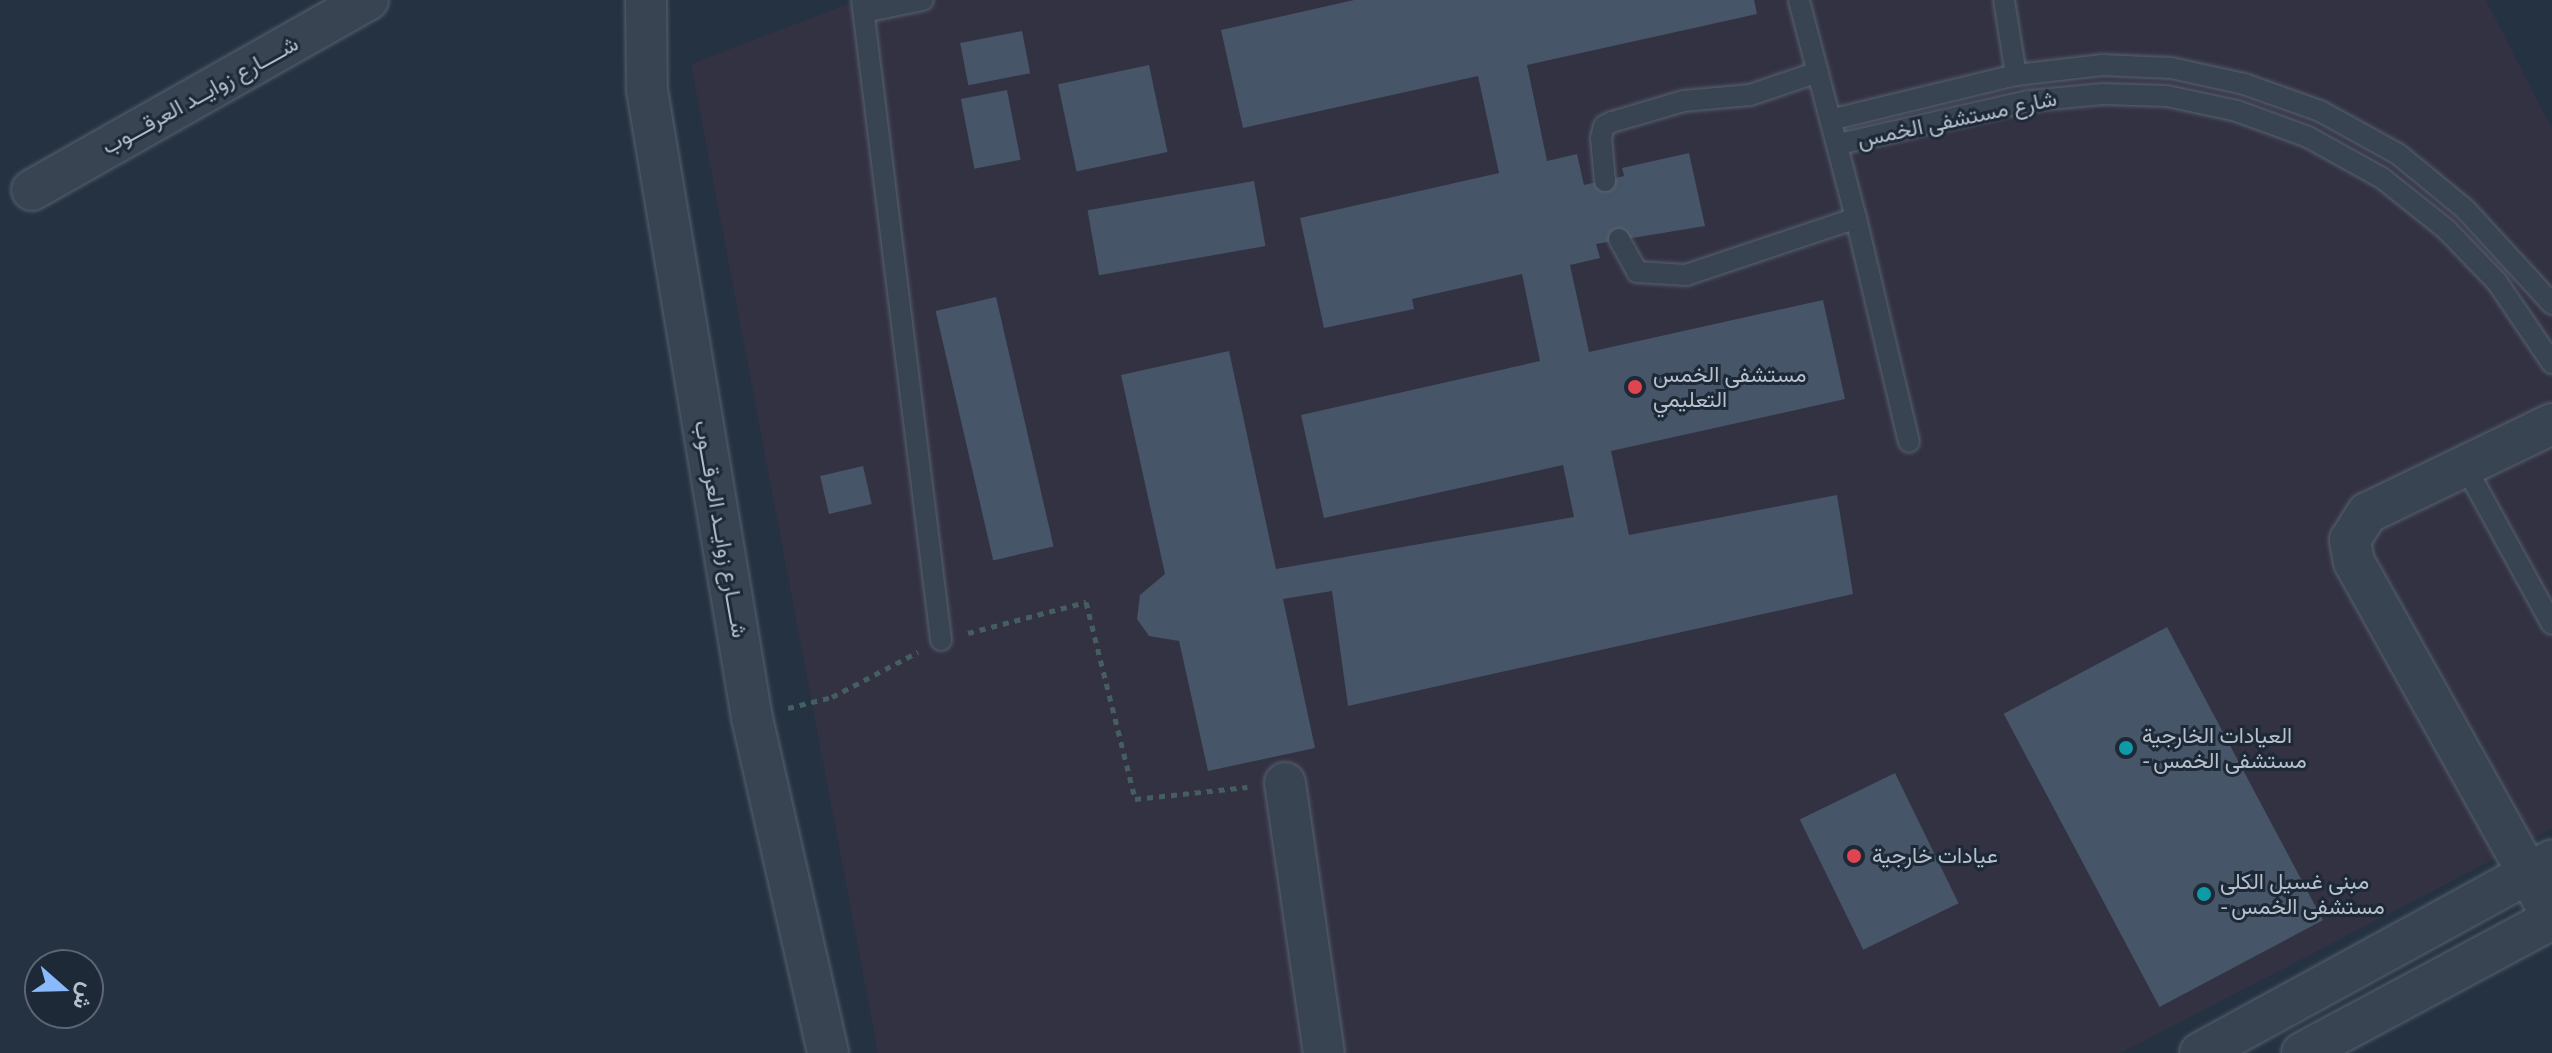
<!DOCTYPE html>
<html>
<head>
<meta charset="utf-8">
<style>
  body { margin:0 }
  #map { position:relative; width:2552px; height:1053px; overflow:hidden; background:#253242; font-family:"Public Sans",Vazirmatn,sans-serif }
  div>[style] { position:absolute }
  [style*='--x'] { left:calc(var(--x)*1px); top:calc(var(--y)*1px); width:calc(var(--w)*1px); rotate:calc(var(--a)*1deg) }
  .medical>* { inset:0; background:#333243 }
  .building>* { inset:0; background:#465567; transform-origin:0 0 }
  .path>* { height:5px; margin-top:-2.5px; transform-origin:0; background:repeating-linear-gradient(90deg,#455e60 0 6px,transparent 0 12px) }
  .roads { filter:drop-shadow(0 0 2px #57626f) drop-shadow(0 0 2px #57626f) }
  .lane>* { height:20px; margin:-10px; padding:0 10px; transform-origin:10px; border-radius:10px; background:#394452 }
  .street>* { height:40px; margin:-20px; padding:0 20px; transform-origin:20px; border-radius:20px; background:#394452 }
  .dots>* { width:22px; height:22px; translate:-50% -50%; box-sizing:border-box; border:4px solid #1e2937; border-radius:50% }
  span { translate:-50% -50%; white-space:nowrap; text-align:center; line-height:1.15; -webkit-text-stroke:6px #1e2937; paint-order:stroke }
  .street-label { font-size:22px; color:#b6bfcc }
  .poi-label { font-size:22px; color:#b6bfcc }
  .left { translate:0 -50%; text-align:left }
  .north { position:absolute; left:24px; top:949px; width:80px; height:80px; box-sizing:border-box; background:#1e2937; border:2px solid #5b6573; border-radius:50%; rotate:110deg; font-size:22px; font-weight:700; line-height:32px; text-align:center; color:#b6bfcc }
  .north::after { content:''; display:block; margin:auto; width:28px; height:36px; background:#8bbafc; clip-path:polygon(50% 0,100% 100%,50% 72%,0 100%) }
</style>
</head>
<body>
<div id="map">
  <div class="medical">
    <i style="clip-path:polygon(858px 0,2486px 0,2552px 129px,2552px 829px,2121px 1053px,878px 1053px,691px 64px)"></i>
  </div>
  <div class="building">
    <i style="clip-path:polygon(1354px 0,1754px 0,1757px 14px,1527px 65px,1547px 161px,1577px 154px,1584px 185px,1624px 176px,1622px 168px,1689px 153px,1705px 226px,1596px 244px,1600px 258px,1570px 265px,1589px 352px,1823px 300px,1845px 399px,1611px 451px,1629px 535px,1837px 495px,1853px 594px,1348px 706px,1332px 591px,1283px 599px,1315px 748px,1208px 771px,1179px 641px,1149px 636px,1137px 619px,1140px 595px,1165px 574px,1121px 375px,1229px 351px,1276px 569px,1574px 517px,1563px 465px,1324px 518px,1301px 415px,1540px 361px,1522px 274px,1412px 299px,1414px 309px,1324px 328px,1300px 218px,1499px 173px,1478px 76px,1243px 128px,1221px 30px)"></i>
    <i style="left:1022px;top:31px;width:43px;height:63px;rotate:79deg"></i>
    <i style="left:1149px;top:65px;width:89px;height:93px;rotate:78deg"></i>
    <i style="left:1007px;top:90px;width:71px;height:47px;rotate:79deg"></i>
    <i style="left:1254px;top:181px;width:66px;height:169px;rotate:80deg"></i>
    <i style="left:996px;top:297px;width:256px;height:62px;rotate:77deg"></i>
    <i style="left:863px;top:466px;width:39px;height:44px;rotate:77deg"></i>
    <i style="left:2167px;top:627px;width:332px;height:185px;rotate:62deg"></i>
    <i style="left:1895px;top:773px;width:145px;height:106px;rotate:64deg"></i>
  </div>
  <div class="path">
    <i style="--x:968;--y:633;--w:122;--a:-14.7"></i>
    <i style="--x:1086;--y:602;--w:203;--a:76"></i>
    <i style="--x:1135;--y:799;--w:113;--a:-6.1"></i>
    <i style="--x:788;--y:708;--w:45;--a:-14"></i>
    <i style="--x:832;--y:697;--w:97;--a:-27.6"></i>
  </div>
  <div class="roads">
    <div class="lane">
      <i style="--x:862;--y:0;--w:645;--a:82.96"></i>
      <i style="--x:2004;--y:0;--w:76;--a:80.9"></i>
      <i style="--x:864;--y:12;--w:60;--a:-11.5"></i>
      <i style="--x:1834;--y:119;--w:187;--a:-13.6"></i>
      <i style="--x:2016;--y:75;--w:87;--a:-6.6"></i>
      <i style="--x:2102;--y:65;--w:69;--a:2.5"></i>
      <i style="--x:2171;--y:68;--w:75;--a:12.4"></i>
      <i style="--x:2244;--y:84;--w:81;--a:19.6"></i>
      <i style="--x:2320;--y:111;--w:89;--a:28.9"></i>
      <i style="--x:2398;--y:154;--w:87;--a:39.4"></i>
      <i style="--x:2465;--y:209;--w:129;--a:47.5"></i>
      <i style="--x:1839;--y:144;--w:194;--a:-12.8"></i>
      <i style="--x:2028;--y:101;--w:75;--a:-5.3"></i>
      <i style="--x:2103;--y:94;--w:64;--a:1.8"></i>
      <i style="--x:2167;--y:96;--w:72;--a:12.1"></i>
      <i style="--x:2237;--y:111;--w:76;--a:20.1"></i>
      <i style="--x:2308;--y:137;--w:85;--a:29"></i>
      <i style="--x:2382;--y:178;--w:82;--a:38.6"></i>
      <i style="--x:2446;--y:229;--w:74;--a:46.1"></i>
      <i style="--x:2497;--y:282;--w:98;--a:55.8"></i>
      <i style="--x:1605;--y:181;--w:43;--a:-95.3"></i>
      <i style="--x:1601;--y:138;--w:12;--a:-76"></i>
      <i style="--x:1604;--y:126;--w:9;--a:-27"></i>
      <i style="--x:1612;--y:122;--w:75;--a:-16.3"></i>
      <i style="--x:1684;--y:101;--w:66;--a:-5.2"></i>
      <i style="--x:1750;--y:95;--w:72;--a:-18.7"></i>
      <i style="--x:1856;--y:218;--w:230;--a:76.7"></i>
      <i style="--x:1619;--y:239;--w:38;--a:61"></i>
      <i style="--x:1637;--y:272;--w:49;--a:3.5"></i>
      <i style="--x:1686;--y:275;--w:179;--a:-18.5"></i>
      <i style="--x:1856;--y:218;--w:225;--a:-104.7"></i>
      <i style="--x:2465;--y:466;--w:180;--a:61.2"></i>
    </div>
    <div class="street">
      <i style="--x:646;--y:0;--w:90;--a:89.4"></i>
      <i style="--x:647;--y:90;--w:637;--a:80.51"></i>
      <i style="--x:752;--y:718;--w:344;--a:77.2"></i>
      <i style="--x:32;--y:190;--w:386;--a:-29.5"></i>
      <i style="--x:2552;--y:424;--w:205;--a:154.3"></i>
      <i style="--x:2367;--y:513;--w:32;--a:122"></i>
      <i style="--x:2350;--y:540;--w:22;--a:80"></i>
      <i style="--x:2354;--y:562;--w:406;--a:60.8"></i>
      <i style="--x:1285;--y:783;--w:273;--a:81.8"></i>
      <i style="--x:2200;--y:1053;--w:401;--a:-28.7"></i>
      <i style="--x:2302;--y:1053;--w:284;--a:-28.2"></i>
    </div>
  </div>
  <div class="dots">
    <i style="left:1635px;top:387px;background:#e0444e"></i>
    <i style="left:2126px;top:748px;background:#0f9aa8"></i>
    <i style="left:1854px;top:856px;background:#e0444e"></i>
    <i style="left:2204px;top:894px;background:#0f9aa8"></i>
  </div>
  <div class="street-label">
    <span style="left:200px;top:95px;rotate:-29deg">شــــارع زوايــد العرقـــوب</span>
    <span style="left:1957px;top:119px;rotate:-12deg">شارع مستشفى الخمس</span>
    <span style="left:721px;top:529px;rotate:80deg">شــــارع زوايــد العرقـــوب</span>
  </div>
  <div class="poi-label">
    <span class="left" style="left:1653px;top:387px">مستشفى الخمس<br>التعليمي</span>
    <span class="left" style="left:2142px;top:748px">العيادات الخارجية<br>- مستشفى الخمس</span>
    <span class="left" style="left:1872px;top:856px">عيادات خارجية</span>
    <span class="left" style="left:2220px;top:894px">مبنى غسيل الكلى<br>- مستشفى الخمس</span>
  </div>
  <div class="north">ش</div>
</div>
</body>
</html>
